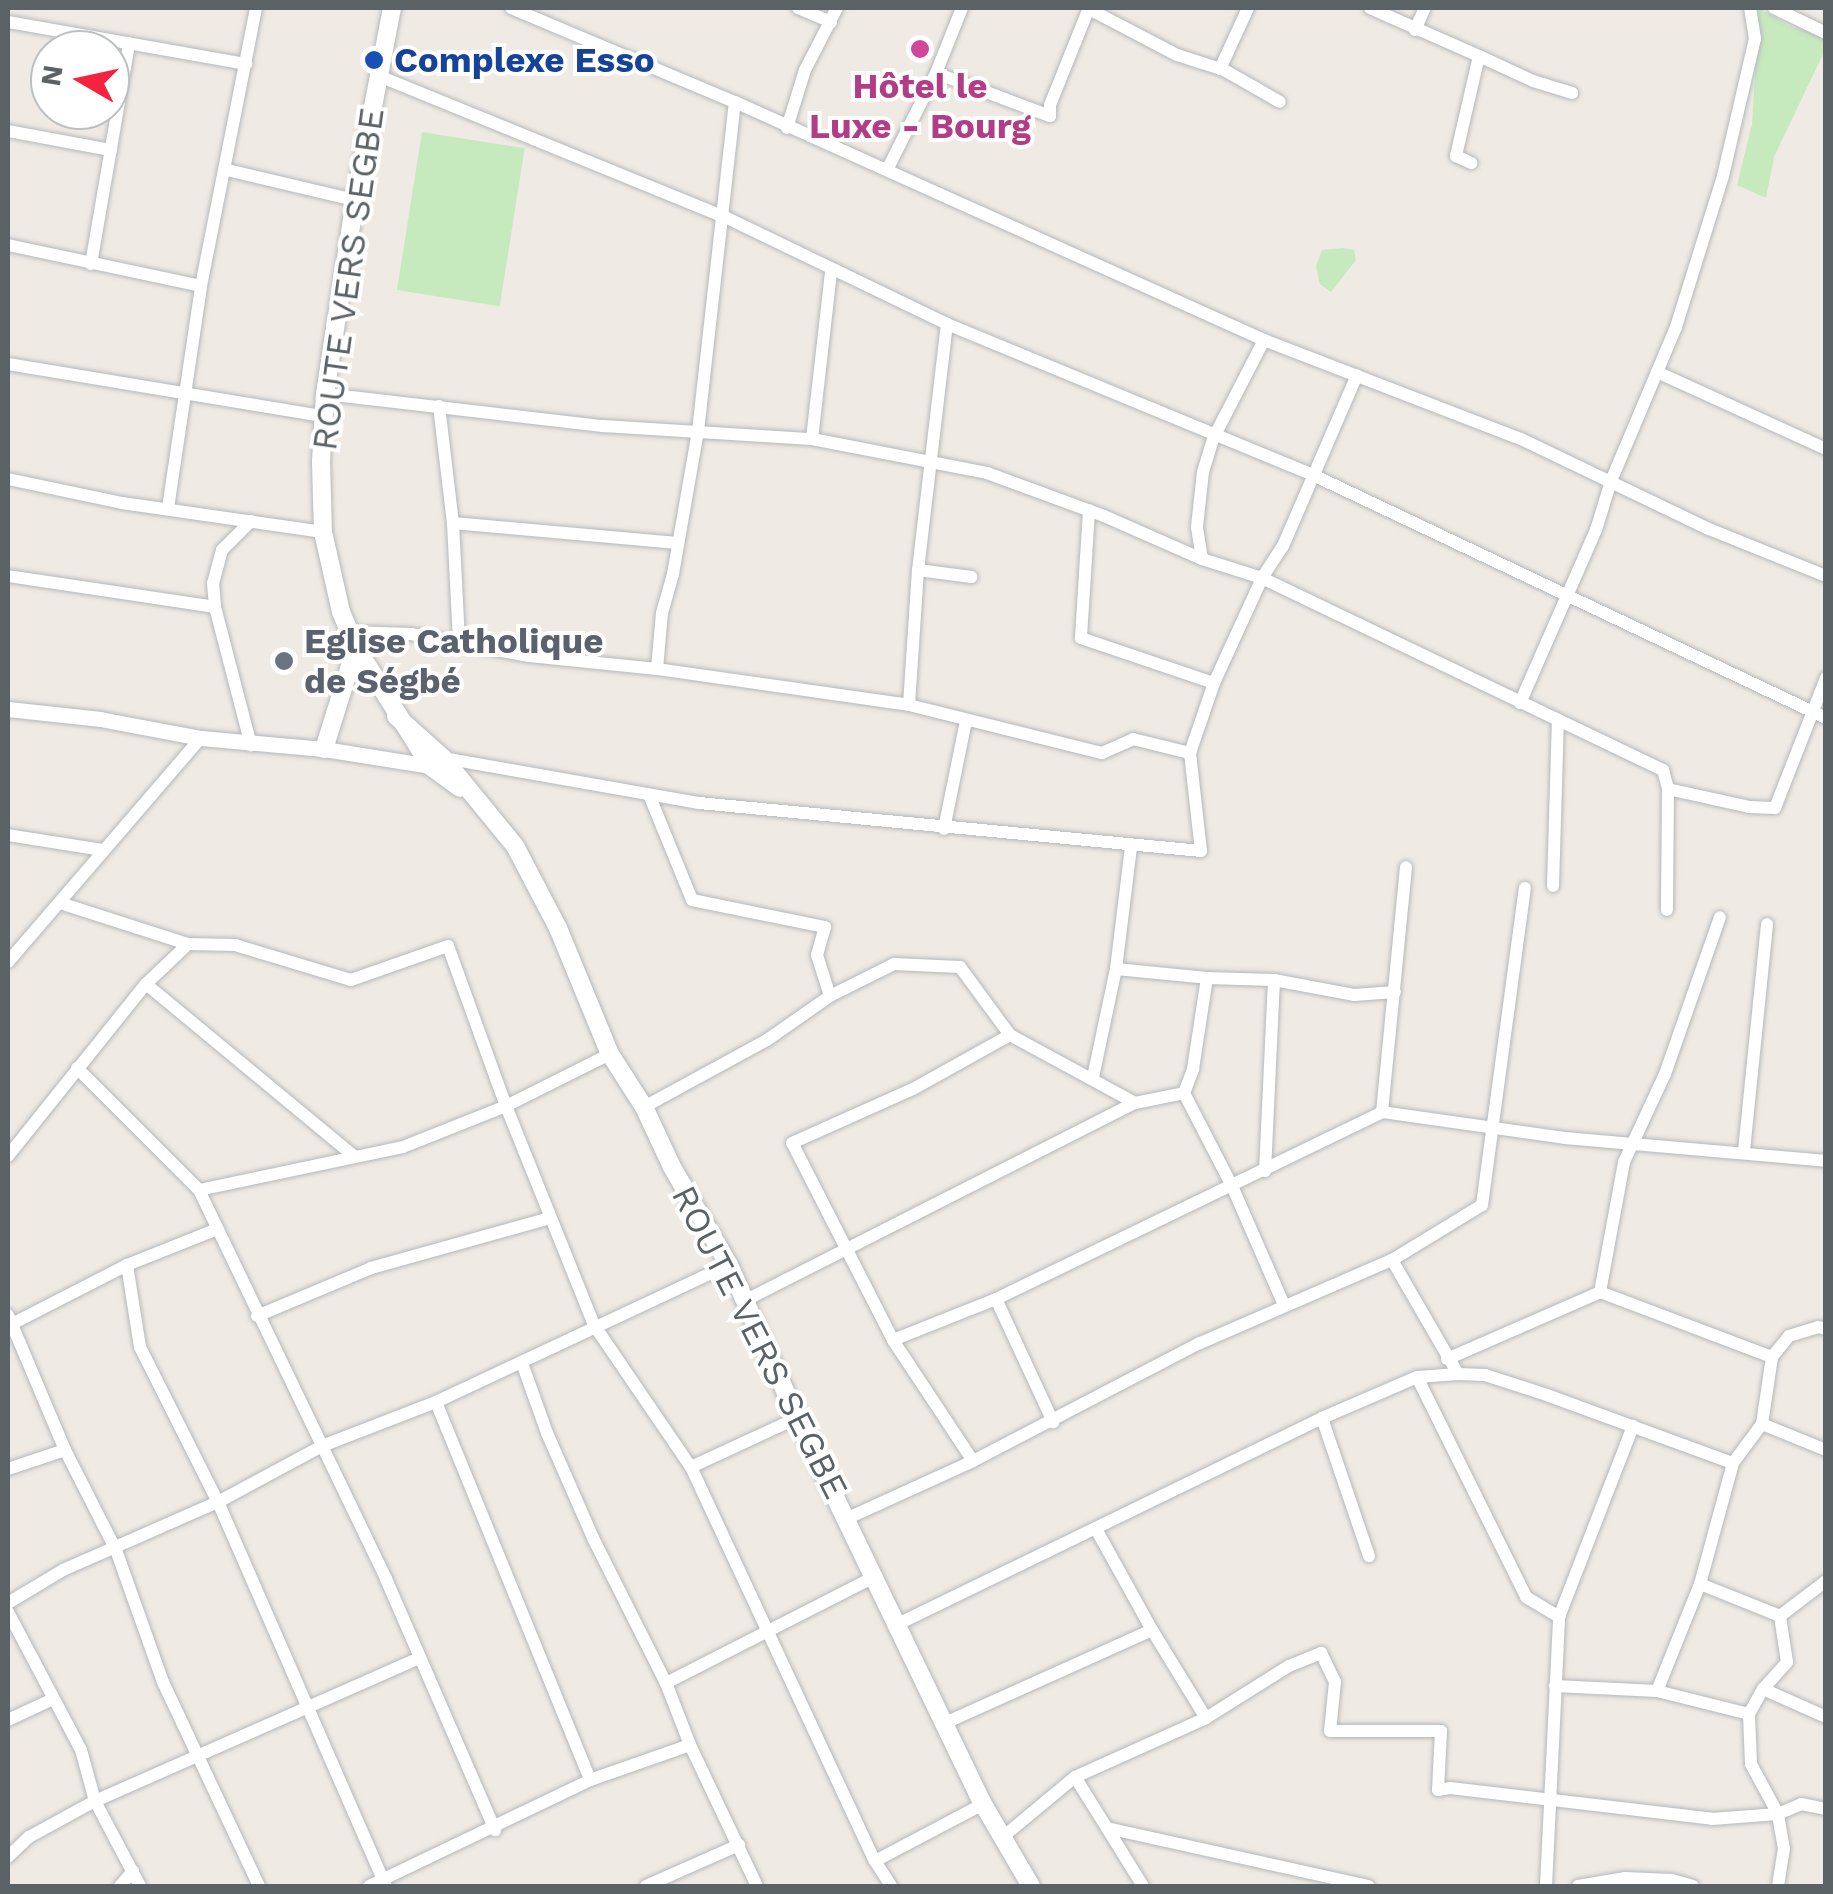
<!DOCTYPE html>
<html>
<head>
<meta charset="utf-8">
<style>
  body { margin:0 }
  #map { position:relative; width:1833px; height:1894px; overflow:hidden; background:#efeae3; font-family:"Work Sans",sans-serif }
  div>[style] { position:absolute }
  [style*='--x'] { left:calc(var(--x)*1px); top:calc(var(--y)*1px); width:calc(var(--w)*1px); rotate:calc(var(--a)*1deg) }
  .green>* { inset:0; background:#c7e9be; transform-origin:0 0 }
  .roads { filter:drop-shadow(0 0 2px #b4b8bc) drop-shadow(0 0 2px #b4b8bc) }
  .minor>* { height:12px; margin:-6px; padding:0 6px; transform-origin:6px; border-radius:6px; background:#fff }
  .tertiary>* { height:15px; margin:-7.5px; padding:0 7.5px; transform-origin:7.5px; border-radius:7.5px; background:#fff }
  .secondary>* { height:18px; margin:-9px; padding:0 9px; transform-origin:9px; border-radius:9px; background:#fff }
  .dots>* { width:28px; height:28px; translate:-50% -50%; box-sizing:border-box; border:5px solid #fff; border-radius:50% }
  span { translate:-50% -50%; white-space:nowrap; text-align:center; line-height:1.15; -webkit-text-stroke:8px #fff; paint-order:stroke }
  .transit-label { font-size:35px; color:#164399; font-weight:700 }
  .left { translate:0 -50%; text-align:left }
  .hotel-label { font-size:35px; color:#b23c85; font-weight:700 }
  .street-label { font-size:35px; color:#5b6265 }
  .worship-label { font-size:35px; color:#5b616d; font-weight:700 }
  .frame { position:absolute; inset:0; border:10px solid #5b6265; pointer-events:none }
  .north { position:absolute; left:30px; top:30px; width:100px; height:100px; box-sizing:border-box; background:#fff; border:2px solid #bdc0c1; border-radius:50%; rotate:279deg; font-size:28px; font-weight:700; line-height:40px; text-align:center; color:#5b6265 }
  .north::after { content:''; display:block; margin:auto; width:35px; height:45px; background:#f62340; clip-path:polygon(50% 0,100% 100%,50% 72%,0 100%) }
</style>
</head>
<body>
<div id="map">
  <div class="green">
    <i style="clip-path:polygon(1759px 8px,1788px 25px,1825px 38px,1825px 50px,1774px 157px,1766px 198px,1737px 185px,1752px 124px)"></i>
    <i style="left:422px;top:132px;width:104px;height:160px;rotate:9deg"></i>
    <i style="clip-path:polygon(1343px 248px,1354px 250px,1356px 260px,1331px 292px,1320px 284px,1316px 266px,1322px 250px)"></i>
  </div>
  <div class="roads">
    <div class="minor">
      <i style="--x:511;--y:8;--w:243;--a:22.8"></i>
      <i style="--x:735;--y:102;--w:580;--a:24.22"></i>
      <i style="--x:1264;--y:340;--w:275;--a:21.1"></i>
      <i style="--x:1521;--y:439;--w:208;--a:25.6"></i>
      <i style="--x:1709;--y:529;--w:126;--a:21.9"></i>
      <i style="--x:798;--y:8;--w:36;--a:23"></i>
      <i style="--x:1370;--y:8;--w:119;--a:23.8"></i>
      <i style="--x:1479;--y:56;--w:103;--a:103"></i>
      <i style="--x:1456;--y:156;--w:17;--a:25"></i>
      <i style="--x:1774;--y:8;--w:58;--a:25.7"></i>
      <i style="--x:1089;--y:9;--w:99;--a:27.6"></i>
      <i style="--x:1177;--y:55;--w:49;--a:17.7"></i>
      <i style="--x:1224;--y:70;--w:64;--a:29.7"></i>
      <i style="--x:8;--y:22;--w:242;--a:10"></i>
      <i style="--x:1415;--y:30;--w:24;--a:-66"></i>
      <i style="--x:1479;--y:56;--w:60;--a:24.8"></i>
      <i style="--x:1533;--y:81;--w:41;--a:17.1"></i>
      <i style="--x:1220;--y:69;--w:67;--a:-65.3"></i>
      <i style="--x:936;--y:73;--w:122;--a:20.7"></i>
      <i style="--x:1050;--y:116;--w:11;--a:-90"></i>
      <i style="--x:1050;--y:105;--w:105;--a:-68.1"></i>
      <i style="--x:379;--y:76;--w:374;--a:22.2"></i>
      <i style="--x:725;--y:217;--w:246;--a:25.7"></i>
      <i style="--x:947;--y:324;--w:396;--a:22.4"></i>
      <i style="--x:1313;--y:475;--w:568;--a:25.35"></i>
      <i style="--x:787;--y:128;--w:61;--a:-72.8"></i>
      <i style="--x:805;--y:70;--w:70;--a:-62.7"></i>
      <i style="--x:8;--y:131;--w:105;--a:10.5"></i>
      <i style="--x:227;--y:170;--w:131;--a:13.2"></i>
      <i style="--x:887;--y:170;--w:109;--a:-63.2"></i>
      <i style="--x:936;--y:73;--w:70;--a:-68.2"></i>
      <i style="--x:8;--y:245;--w:197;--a:12"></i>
      <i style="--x:91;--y:264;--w:224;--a:-80.2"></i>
      <i style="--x:8;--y:364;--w:319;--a:9.4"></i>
      <i style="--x:1657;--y:372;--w:186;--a:24.5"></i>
      <i style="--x:325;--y:394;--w:280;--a:6.6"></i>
      <i style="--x:603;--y:426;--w:209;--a:3.6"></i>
      <i style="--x:812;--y:439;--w:178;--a:11"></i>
      <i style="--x:987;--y:473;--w:125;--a:20.2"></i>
      <i style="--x:1104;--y:516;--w:107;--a:23.7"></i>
      <i style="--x:1202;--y:559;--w:63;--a:17.6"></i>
      <i style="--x:1262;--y:578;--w:445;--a:25.6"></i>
      <i style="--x:1663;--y:770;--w:20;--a:75"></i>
      <i style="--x:1668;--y:789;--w:121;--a:90.5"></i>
      <i style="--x:439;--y:406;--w:118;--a:83.2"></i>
      <i style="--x:453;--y:523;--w:118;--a:87.1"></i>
      <i style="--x:812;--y:439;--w:169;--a:-83.5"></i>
      <i style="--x:8;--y:479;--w:116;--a:11.9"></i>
      <i style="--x:122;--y:503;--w:203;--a:8.2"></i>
      <i style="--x:168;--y:508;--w:224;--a:-81.5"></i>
      <i style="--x:201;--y:286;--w:283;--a:-78.8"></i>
      <i style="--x:1089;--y:510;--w:128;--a:93.6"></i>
      <i style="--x:1081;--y:638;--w:140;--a:18.7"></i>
      <i style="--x:251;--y:521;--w:41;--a:135"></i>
      <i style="--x:222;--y:550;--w:34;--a:105"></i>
      <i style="--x:213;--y:583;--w:24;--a:85"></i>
      <i style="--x:215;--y:607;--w:143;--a:75.4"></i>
      <i style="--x:453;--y:523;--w:225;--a:5.1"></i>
      <i style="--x:1202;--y:559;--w:32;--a:-99"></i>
      <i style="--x:1197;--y:527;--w:55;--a:-83.8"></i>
      <i style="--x:1203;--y:472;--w:37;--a:-73"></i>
      <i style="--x:1214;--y:437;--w:109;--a:-62.7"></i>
      <i style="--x:918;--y:570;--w:54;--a:7.4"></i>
      <i style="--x:8;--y:576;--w:209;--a:8.5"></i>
      <i style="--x:349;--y:632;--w:62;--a:1.8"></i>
      <i style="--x:411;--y:634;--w:120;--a:10.6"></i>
      <i style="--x:529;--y:656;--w:129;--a:5.8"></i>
      <i style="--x:657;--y:669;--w:255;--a:8.1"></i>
      <i style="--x:909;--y:705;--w:199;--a:14"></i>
      <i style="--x:1102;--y:753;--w:34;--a:-24"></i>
      <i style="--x:1133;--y:739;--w:59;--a:13.8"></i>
      <i style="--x:657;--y:669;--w:56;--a:-84.9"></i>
      <i style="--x:662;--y:613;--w:41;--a:-74.2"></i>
      <i style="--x:673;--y:574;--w:145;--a:-80.1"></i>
      <i style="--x:698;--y:431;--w:331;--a:-83.6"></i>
      <i style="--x:1520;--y:703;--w:189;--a:-66.3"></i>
      <i style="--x:1596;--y:530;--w:51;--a:-73"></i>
      <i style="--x:1611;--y:481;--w:167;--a:-67.1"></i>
      <i style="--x:1676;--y:327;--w:158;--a:-72.7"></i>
      <i style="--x:1723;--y:176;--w:141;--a:-76.9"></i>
      <i style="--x:1755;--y:39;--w:31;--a:-99"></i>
      <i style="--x:909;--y:705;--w:135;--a:-86.2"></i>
      <i style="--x:918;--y:570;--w:248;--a:-83.3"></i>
      <i style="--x:443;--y:758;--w:260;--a:10"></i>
      <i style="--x:699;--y:803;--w:504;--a:5.46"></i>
      <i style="--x:1201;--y:851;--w:99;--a:-96.4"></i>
      <i style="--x:1190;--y:753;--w:74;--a:-71.1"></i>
      <i style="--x:1214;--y:683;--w:115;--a:-65.4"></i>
      <i style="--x:1262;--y:578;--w:38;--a:-57"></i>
      <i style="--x:1283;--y:546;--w:186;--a:-66.6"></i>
      <i style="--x:1668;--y:789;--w:83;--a:12.5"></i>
      <i style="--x:1749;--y:807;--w:26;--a:2"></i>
      <i style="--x:1775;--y:808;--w:140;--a:-68.6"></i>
      <i style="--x:650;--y:797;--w:111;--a:67.8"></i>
      <i style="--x:692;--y:900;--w:136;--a:11.5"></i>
      <i style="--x:825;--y:927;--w:29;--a:106"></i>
      <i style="--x:817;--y:955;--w:43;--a:72.4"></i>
      <i style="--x:830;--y:996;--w:72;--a:-26.6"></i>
      <i style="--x:894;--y:964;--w:66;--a:2.6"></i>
      <i style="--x:960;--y:967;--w:84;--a:53.7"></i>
      <i style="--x:944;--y:829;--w:110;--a:-78.5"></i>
      <i style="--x:8;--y:835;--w:96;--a:9"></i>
      <i style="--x:1553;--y:886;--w:165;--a:-88.3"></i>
      <i style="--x:60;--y:903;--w:134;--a:17.8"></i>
      <i style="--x:188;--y:944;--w:47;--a:1.2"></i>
      <i style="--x:235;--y:945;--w:121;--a:16.8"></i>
      <i style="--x:351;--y:980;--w:103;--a:-19.3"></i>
      <i style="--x:448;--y:946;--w:170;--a:70.1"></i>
      <i style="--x:506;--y:1106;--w:236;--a:68.1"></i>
      <i style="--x:594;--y:1325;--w:172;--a:55.7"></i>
      <i style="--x:691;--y:1467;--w:435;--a:65"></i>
      <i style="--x:875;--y:1861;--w:30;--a:57"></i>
      <i style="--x:8;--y:962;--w:296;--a:-49.3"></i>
      <i style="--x:1116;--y:969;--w:91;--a:5.6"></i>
      <i style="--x:146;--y:984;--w:268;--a:39.6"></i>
      <i style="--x:77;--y:1068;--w:173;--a:45"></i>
      <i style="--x:199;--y:1190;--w:432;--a:64.3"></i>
      <i style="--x:386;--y:1579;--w:274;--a:66.5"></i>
      <i style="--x:1093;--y:1077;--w:110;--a:-78"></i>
      <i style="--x:1116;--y:969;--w:123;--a:-83"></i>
      <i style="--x:644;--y:1107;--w:140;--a:-28.6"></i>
      <i style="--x:767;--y:1040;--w:77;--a:-34.9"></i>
      <i style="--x:1382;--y:1112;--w:246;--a:-84.4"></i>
      <i style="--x:1744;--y:1151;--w:228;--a:-84.2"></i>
      <i style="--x:8;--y:1156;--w:221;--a:-51.3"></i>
      <i style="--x:146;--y:984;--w:58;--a:-43.6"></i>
      <i style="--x:1265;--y:1171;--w:191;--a:-87.3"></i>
      <i style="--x:199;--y:1190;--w:208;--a:-11.9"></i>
      <i style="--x:403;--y:1147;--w:111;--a:-21.7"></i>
      <i style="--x:506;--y:1106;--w:116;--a:-26.6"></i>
      <i style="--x:1392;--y:1260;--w:132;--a:59.9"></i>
      <i style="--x:1458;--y:1374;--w:27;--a:2"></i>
      <i style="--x:1485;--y:1375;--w:62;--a:17.9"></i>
      <i style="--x:1544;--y:1394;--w:201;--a:20.1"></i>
      <i style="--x:127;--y:1265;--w:83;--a:81"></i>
      <i style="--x:140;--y:1347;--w:174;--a:63.3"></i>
      <i style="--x:218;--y:1502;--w:419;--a:66.4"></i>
      <i style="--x:1600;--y:1292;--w:184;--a:20.7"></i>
      <i style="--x:996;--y:1299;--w:136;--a:65.1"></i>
      <i style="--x:744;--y:1301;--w:438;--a:-26.9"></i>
      <i style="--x:1135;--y:1103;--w:50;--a:-11.5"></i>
      <i style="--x:1284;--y:1305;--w:130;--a:-113.6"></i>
      <i style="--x:1232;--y:1186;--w:105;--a:-117.3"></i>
      <i style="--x:1184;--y:1093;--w:26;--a:-69"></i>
      <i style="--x:1193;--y:1069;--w:92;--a:-81.3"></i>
      <i style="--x:1207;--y:978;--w:67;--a:1.7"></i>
      <i style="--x:1274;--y:980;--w:81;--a:10.6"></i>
      <i style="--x:1354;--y:995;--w:41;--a:-4.2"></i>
      <i style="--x:8;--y:1315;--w:147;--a:67.1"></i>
      <i style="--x:65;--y:1450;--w:112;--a:63"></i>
      <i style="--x:116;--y:1550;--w:140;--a:70.4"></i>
      <i style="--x:163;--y:1682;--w:225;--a:64.8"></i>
      <i style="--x:257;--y:1316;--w:124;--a:-22.8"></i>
      <i style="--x:371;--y:1268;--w:186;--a:-15.6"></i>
      <i style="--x:8;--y:1326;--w:134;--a:-27.1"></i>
      <i style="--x:127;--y:1265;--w:95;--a:-21.7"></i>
      <i style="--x:893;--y:1340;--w:111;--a:-21.7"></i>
      <i style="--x:996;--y:1299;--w:429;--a:-25.8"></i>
      <i style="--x:1382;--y:1112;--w:185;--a:8.1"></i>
      <i style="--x:1565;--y:1138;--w:262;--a:5"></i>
      <i style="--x:1447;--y:1359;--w:167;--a:-23.6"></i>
      <i style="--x:1600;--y:1292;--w:132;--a:-79.5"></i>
      <i style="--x:1624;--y:1162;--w:97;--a:-65"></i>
      <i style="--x:1665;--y:1074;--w:166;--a:-70.7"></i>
      <i style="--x:522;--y:1363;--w:74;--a:70.3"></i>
      <i style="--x:547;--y:1433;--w:115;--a:66.3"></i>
      <i style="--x:593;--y:1538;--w:162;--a:63.3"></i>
      <i style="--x:666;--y:1683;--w:66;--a:68.8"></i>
      <i style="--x:690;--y:1745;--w:156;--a:64.6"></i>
      <i style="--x:1458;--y:1374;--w:41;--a:175.8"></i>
      <i style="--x:1417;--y:1377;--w:246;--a:63.6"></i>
      <i style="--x:1526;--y:1597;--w:39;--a:31"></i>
      <i style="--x:436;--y:1402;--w:408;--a:67.8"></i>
      <i style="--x:1322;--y:1418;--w:146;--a:71.2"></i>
      <i style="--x:1762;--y:1424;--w:69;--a:22.1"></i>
      <i style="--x:973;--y:1461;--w:145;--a:-123.5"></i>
      <i style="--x:893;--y:1340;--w:221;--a:-117.1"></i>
      <i style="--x:792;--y:1143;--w:133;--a:-24.1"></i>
      <i style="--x:913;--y:1089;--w:111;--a:-29.1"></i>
      <i style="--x:1010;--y:1035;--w:142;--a:28.5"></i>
      <i style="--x:691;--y:1467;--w:117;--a:-24.8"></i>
      <i style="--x:8;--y:1469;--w:60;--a:-18.4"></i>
      <i style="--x:848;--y:1518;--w:137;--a:-24.5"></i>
      <i style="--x:973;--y:1461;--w:256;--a:-27.5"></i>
      <i style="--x:1200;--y:1343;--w:209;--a:-23.4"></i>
      <i style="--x:1392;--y:1260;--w:105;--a:-31.4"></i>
      <i style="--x:1482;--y:1205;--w:320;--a:-82.3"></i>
      <i style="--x:1096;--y:1529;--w:115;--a:61"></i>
      <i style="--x:1700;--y:1584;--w:86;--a:21.8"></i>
      <i style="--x:8;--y:1603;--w:64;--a:-31"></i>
      <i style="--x:63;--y:1570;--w:169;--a:-23.7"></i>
      <i style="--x:218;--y:1502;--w:118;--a:-28.3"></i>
      <i style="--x:322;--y:1446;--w:122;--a:-21.1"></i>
      <i style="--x:436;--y:1402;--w:323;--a:-25.1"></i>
      <i style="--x:8;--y:1612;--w:156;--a:62.1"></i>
      <i style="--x:81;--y:1750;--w:53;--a:74.6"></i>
      <i style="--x:95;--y:1801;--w:96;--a:62.1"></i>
      <i style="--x:900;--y:1623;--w:469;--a:-25.9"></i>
      <i style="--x:1322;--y:1418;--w:103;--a:-23.3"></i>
      <i style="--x:666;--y:1683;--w:236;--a:-27"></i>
      <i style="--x:1555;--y:1686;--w:102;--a:2.8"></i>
      <i style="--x:1657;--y:1691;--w:95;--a:14"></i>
      <i style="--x:1763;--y:1689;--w:69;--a:24"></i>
      <i style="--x:1657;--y:1691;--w:115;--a:-68.1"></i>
      <i style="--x:1700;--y:1584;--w:125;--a:-74.7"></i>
      <i style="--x:1733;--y:1463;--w:49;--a:-53.4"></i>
      <i style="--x:1762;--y:1424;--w:68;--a:-81.5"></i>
      <i style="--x:1772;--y:1357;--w:27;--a:-51"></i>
      <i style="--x:1789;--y:1336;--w:30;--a:-17"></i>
      <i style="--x:1818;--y:1327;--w:8;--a:14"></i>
      <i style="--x:8;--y:1720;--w:50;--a:-25"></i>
      <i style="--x:945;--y:1723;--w:227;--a:-24.2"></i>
      <i style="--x:1152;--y:1630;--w:103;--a:58.5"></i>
      <i style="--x:1075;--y:1777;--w:60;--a:57.9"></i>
      <i style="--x:1107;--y:1828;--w:268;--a:12.5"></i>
      <i style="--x:1107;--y:1828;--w:68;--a:58.2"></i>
      <i style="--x:1004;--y:1836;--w:92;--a:-39.7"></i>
      <i style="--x:1075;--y:1777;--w:144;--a:-24.2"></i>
      <i style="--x:1206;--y:1718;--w:98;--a:-32.1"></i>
      <i style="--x:1289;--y:1666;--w:35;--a:-22"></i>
      <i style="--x:1321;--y:1653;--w:32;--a:64"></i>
      <i style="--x:1335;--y:1682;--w:49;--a:95.8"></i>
      <i style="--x:1330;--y:1731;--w:111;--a:0"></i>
      <i style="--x:1441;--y:1731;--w:59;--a:92.9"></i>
      <i style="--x:1438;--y:1790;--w:12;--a:-9"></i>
      <i style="--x:1450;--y:1788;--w:264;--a:6.7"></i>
      <i style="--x:1712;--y:1819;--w:66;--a:-4.3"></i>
      <i style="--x:1778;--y:1814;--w:25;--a:-23"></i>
      <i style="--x:1801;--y:1804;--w:25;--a:11"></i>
      <i style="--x:8;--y:1857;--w:29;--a:-44"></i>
      <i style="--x:29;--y:1837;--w:75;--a:-28.6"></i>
      <i style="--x:95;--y:1801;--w:354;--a:-23.8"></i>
      <i style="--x:875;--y:1861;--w:122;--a:-27.8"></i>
      <i style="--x:120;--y:1886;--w:20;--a:-49"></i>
      <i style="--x:369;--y:1886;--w:245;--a:-25.6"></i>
      <i style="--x:590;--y:1780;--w:106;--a:-19.3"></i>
      <i style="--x:646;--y:1886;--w:102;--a:-23.8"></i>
      <i style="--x:1546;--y:1886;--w:269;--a:-87.2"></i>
      <i style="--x:1559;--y:1617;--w:205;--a:-68.8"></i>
      <i style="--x:1578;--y:1886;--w:48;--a:-9.7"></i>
      <i style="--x:1625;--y:1878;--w:47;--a:2.4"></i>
      <i style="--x:1672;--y:1880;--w:22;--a:16"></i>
      <i style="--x:1778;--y:1886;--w:37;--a:-81"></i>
      <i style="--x:1784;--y:1849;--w:36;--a:-100"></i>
      <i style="--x:1778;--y:1814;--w:57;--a:-118.4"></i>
      <i style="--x:1751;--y:1764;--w:50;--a:-92.3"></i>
      <i style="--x:1749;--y:1714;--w:29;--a:-61"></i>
      <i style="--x:1763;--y:1689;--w:36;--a:-48"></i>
      <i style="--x:1787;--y:1662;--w:47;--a:-98.7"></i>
      <i style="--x:1780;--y:1616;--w:58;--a:-37.3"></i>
    </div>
    <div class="tertiary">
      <i style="--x:8;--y:709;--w:93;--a:6.2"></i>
      <i style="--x:100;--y:719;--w:103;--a:10.7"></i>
      <i style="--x:201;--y:738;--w:123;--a:5.1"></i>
      <i style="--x:324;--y:749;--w:107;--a:9.1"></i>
    </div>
    <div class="secondary">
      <i style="--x:392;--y:8;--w:196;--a:100.9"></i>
      <i style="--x:355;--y:200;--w:196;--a:98.8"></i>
      <i style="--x:325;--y:394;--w:68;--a:93.4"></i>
      <i style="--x:321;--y:462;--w:70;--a:88.4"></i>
      <i style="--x:323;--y:532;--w:82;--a:77.3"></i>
      <i style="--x:341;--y:612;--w:38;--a:67"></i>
      <i style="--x:356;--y:647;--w:140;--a:58.1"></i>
      <i style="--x:430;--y:766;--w:37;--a:36"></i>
      <i style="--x:396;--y:716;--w:63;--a:41.8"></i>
      <i style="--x:443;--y:758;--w:114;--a:50.7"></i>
      <i style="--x:515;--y:846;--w:93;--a:62.3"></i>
      <i style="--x:558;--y:928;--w:136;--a:67.6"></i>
      <i style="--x:610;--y:1054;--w:63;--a:57.3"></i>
      <i style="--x:644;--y:1107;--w:66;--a:65"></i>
      <i style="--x:672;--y:1167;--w:113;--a:59.8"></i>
      <i style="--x:729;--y:1265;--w:167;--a:66"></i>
      <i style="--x:797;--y:1418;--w:428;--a:64.3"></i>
      <i style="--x:983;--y:1804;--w:95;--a:59.7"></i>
      <i style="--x:324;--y:749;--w:107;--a:-72.6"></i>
    </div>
  </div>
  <div class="dots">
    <i style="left:920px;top:49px;background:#d1479c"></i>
    <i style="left:374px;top:60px;background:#1a4fb4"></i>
    <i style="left:284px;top:661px;background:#6b7280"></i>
  </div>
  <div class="transit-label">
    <span class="left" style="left:394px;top:60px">Complexe Esso</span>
  </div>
  <div class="hotel-label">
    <span style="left:920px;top:106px">Hôtel le<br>Luxe - Bourg</span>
  </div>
  <div class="street-label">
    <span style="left:348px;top:279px;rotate:-82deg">ROUTE VERS SEGBE</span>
    <span style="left:760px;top:1342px;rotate:63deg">ROUTE VERS SEGBE</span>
  </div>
  <div class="worship-label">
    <span class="left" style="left:304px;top:661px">Eglise Catholique<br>de Ségbé</span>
  </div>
  <div class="frame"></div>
  <div class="north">N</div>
</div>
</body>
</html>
